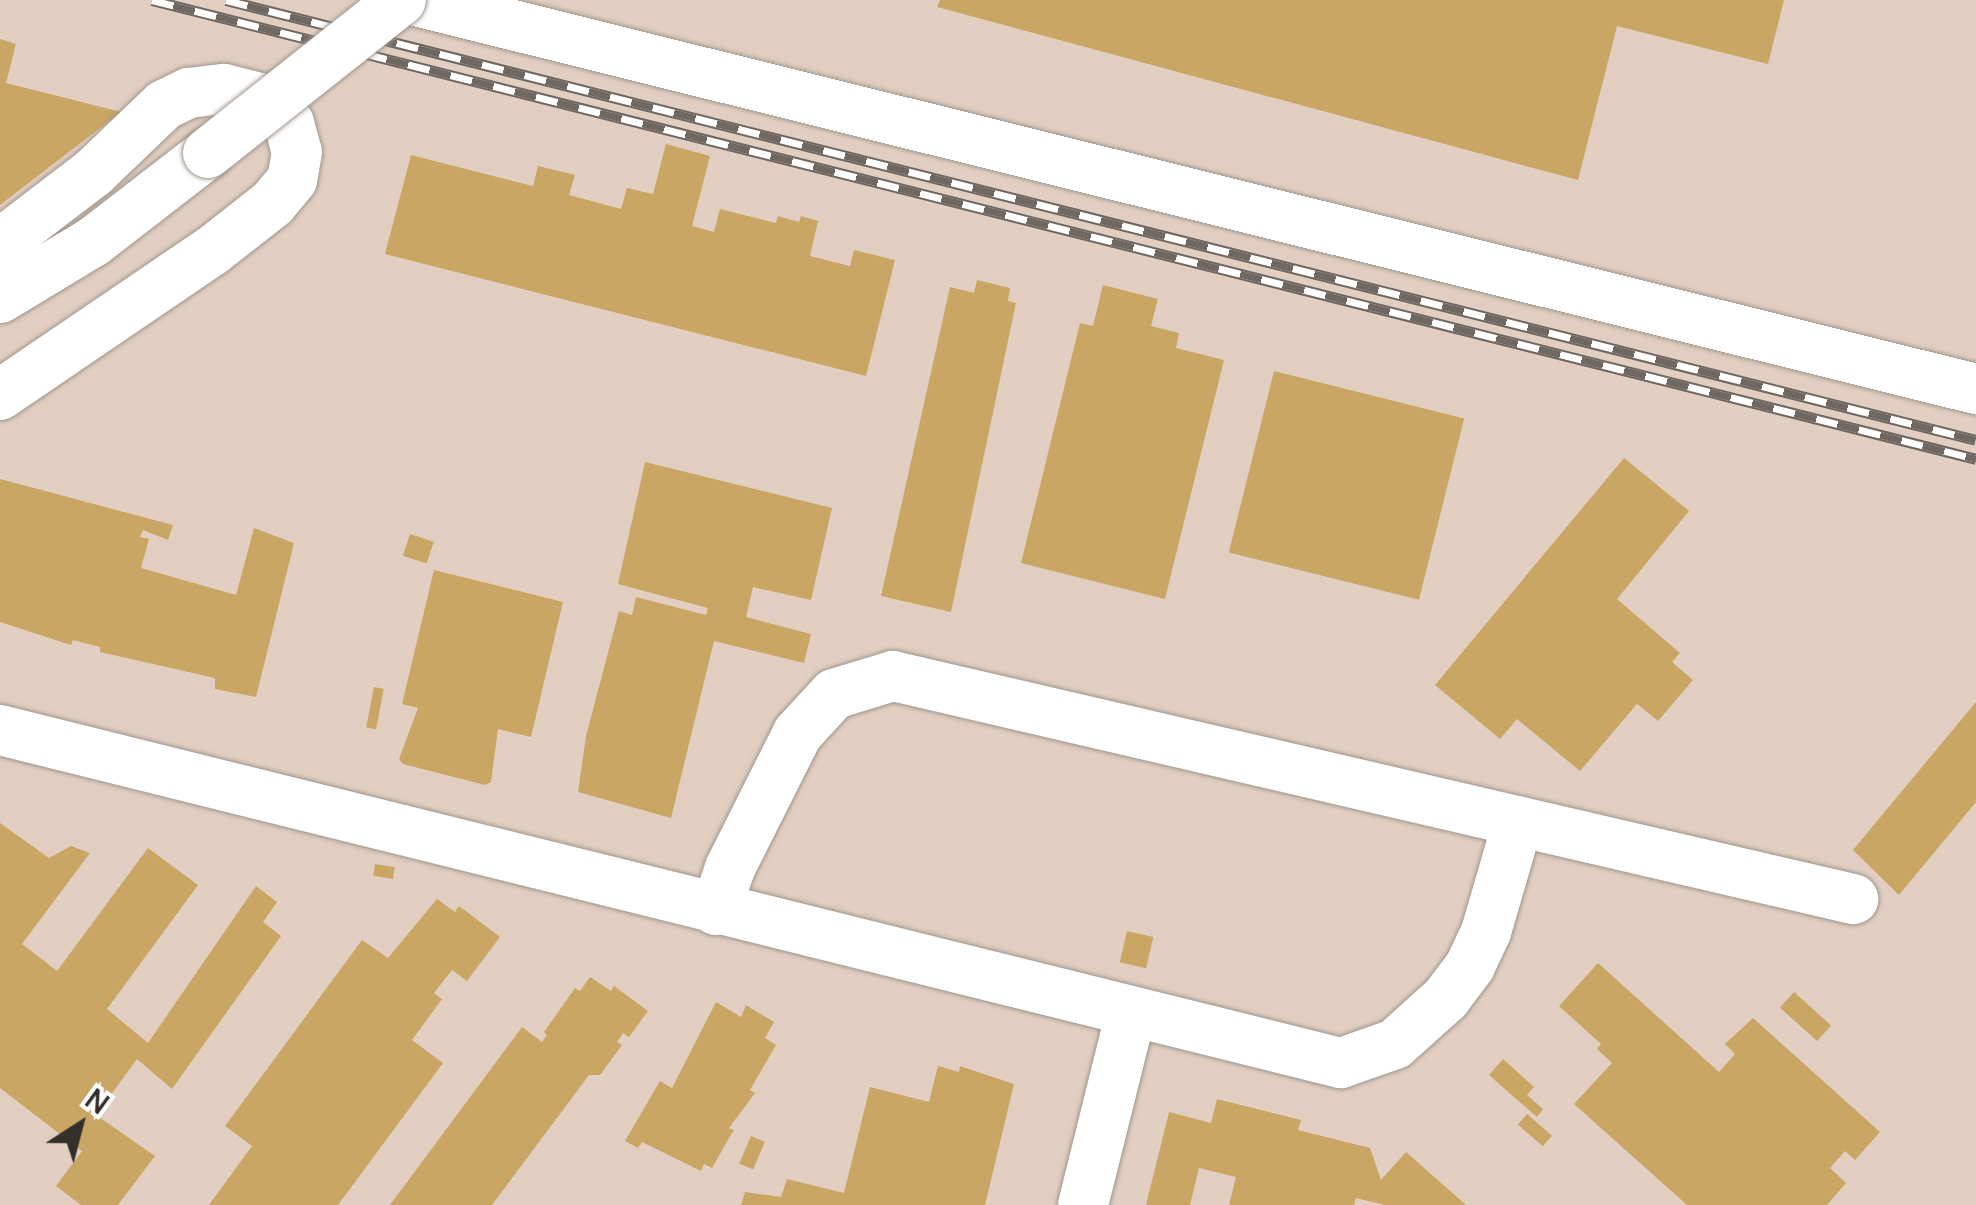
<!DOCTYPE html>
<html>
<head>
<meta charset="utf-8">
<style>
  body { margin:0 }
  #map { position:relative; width:1976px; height:1205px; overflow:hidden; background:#ebded5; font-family:Manrope,sans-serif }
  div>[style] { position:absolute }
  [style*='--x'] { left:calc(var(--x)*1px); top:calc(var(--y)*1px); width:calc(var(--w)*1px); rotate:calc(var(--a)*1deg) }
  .built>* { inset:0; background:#e2cfc2; transform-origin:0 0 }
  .building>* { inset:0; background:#caa664; transform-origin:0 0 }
  .roads { filter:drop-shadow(0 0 2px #a0958c) drop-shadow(0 0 2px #a0958c) }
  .minor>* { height:50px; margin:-25px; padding:0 25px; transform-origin:25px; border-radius:25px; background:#fff }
  .rail>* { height:11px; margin-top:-5.5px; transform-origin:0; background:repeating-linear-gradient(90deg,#fff 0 22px,#6f6862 0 44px); box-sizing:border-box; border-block:2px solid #6f6862 }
  .bridges { filter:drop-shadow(0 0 2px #a0958c) drop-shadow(0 0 2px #a0958c) }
  .minor-bridge>* { height:50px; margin:-25px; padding:0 25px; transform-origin:25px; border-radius:25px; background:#fff }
  span { translate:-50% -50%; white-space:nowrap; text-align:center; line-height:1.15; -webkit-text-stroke:8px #fff; paint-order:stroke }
  .north { position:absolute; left:30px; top:1075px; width:100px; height:100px; -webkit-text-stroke:8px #fff; paint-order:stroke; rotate:36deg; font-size:28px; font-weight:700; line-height:40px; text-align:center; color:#332f2b }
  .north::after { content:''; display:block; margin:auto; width:35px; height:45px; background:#332f2b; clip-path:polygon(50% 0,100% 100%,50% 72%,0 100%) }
</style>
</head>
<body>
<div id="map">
  <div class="built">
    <i style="left:0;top:0;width:1976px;height:1205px"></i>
  </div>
  <div class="building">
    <i style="clip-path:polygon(940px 0,1784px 0,1768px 64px,1617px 26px,1578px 180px,937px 7px)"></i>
    <i style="clip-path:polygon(0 39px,16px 44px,6px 83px,121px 112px,0 205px)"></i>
    <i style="clip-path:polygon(666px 144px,710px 156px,692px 226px,714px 232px,720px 209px,776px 223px,778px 216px,799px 222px,801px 216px,818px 221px,810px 256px,850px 266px,854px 250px,895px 260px,866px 376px,385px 254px,411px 155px,533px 186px,538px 166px,575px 175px,569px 195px,621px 209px,627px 188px,653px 194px)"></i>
    <i style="clip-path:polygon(977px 280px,1010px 288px,1008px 301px,1016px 303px,951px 612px,881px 596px,950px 287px,974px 293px)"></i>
    <i style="clip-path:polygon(1103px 285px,1158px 299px,1151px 326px,1179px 333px,1176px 348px,1224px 360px,1165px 599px,1021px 563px,1080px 323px,1093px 326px)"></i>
    <i style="left:1274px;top:371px;width:196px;height:187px;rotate:14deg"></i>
    <i style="clip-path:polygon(1624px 458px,1689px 511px,1617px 599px,1680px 653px,1672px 662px,1693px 680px,1658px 721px,1637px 704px,1580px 771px,1517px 719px,1500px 739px,1435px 685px)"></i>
    <i style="clip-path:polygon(645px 462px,832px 508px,811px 600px,753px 587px,746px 617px,811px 634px,804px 663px,714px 641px,671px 818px,578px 792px,586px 736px,619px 611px,632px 615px,636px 597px,706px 615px,708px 608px,618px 584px)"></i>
    <i style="clip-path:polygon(0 479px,173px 525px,168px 540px,143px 530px,140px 537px,149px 539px,141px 568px,236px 595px,254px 528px,294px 543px,256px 697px,215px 689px,215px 678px,100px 652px,100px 647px,73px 640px,71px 645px,0 622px)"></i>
    <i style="left:410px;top:534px;width:25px;height:23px;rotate:18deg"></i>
    <i style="clip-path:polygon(434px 570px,563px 602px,531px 737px,498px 729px,491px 782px,485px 785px,403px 764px,399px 759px,418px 708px,402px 704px)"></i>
    <i style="left:374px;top:687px;width:10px;height:41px;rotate:11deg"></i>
    <i style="clip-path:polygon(1976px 702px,1976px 802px,1899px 895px,1853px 850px)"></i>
    <i style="clip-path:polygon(0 823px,49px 858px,71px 846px,90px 853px,22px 944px,57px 971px,148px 848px,198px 885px,107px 1009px,148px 1043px,256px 886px,277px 902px,263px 922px,281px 936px,172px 1089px,137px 1059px,96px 1115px,155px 1156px,118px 1205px,81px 1205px,56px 1186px,82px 1151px,0 1088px)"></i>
    <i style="left:375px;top:864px;width:20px;height:12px;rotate:9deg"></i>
    <i style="clip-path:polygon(437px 899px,455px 912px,459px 906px,500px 937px,467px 981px,452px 970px,434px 993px,442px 999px,412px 1040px,443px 1063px,338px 1205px,209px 1205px,252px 1146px,225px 1126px,362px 940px,388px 958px)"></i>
    <i style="left:1127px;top:931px;width:27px;height:32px;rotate:13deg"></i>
    <i style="clip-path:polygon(1598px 963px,1719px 1072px,1735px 1054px,1725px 1044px,1753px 1018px,1880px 1132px,1855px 1160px,1845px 1151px,1830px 1168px,1846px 1183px,1827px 1205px,1687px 1205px,1574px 1104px,1612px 1063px,1597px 1049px,1601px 1044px,1559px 1006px)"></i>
    <i style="clip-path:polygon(590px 977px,611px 991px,614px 986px,648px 1011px,629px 1037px,623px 1033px,617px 1042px,622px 1045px,600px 1075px,589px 1075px,492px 1205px,390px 1205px,522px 1027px,542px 1042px,547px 1035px,544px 1032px,575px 988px,580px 991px)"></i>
    <i style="left:1794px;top:992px;width:50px;height:21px;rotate:42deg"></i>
    <i style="clip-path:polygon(716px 1002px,741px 1017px,746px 1005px,774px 1022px,765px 1038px,776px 1045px,750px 1090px,755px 1093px,729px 1128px,734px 1130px,729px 1138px,712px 1168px,704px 1164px,701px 1171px,642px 1142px,638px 1148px,625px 1141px,660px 1081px,672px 1088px)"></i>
    <i style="clip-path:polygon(1503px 1059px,1534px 1087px,1527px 1095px,1543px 1109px,1537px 1117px,1489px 1075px)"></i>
    <i style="clip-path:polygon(938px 1066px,959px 1072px,960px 1066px,1014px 1084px,985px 1205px,741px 1205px,745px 1192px,781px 1197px,787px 1179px,844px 1193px,870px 1087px,929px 1102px)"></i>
    <i style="clip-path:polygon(1217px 1099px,1301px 1120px,1298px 1130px,1370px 1148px,1381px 1180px,1406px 1152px,1466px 1205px,1385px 1205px,1356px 1198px,1354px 1205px,1229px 1205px,1236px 1177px,1199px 1168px,1190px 1205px,1146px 1205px,1169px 1112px,1211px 1123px)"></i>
    <i style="left:1527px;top:1114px;width:33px;height:14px;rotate:41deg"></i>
    <i style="left:751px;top:1136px;width:15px;height:30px;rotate:23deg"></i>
  </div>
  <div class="roads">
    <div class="minor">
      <i style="--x:412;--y:0;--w:1612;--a:13.97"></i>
      <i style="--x:0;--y:244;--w:117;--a:-37.4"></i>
      <i style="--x:93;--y:173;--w:98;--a:-43.8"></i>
      <i style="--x:164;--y:105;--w:28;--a:-26"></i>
      <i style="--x:189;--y:93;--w:35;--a:-7"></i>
      <i style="--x:224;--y:89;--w:36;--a:14"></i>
      <i style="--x:259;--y:98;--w:39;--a:40"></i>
      <i style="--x:289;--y:123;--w:30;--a:75"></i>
      <i style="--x:297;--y:152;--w:28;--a:100"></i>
      <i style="--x:292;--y:180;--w:30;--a:130"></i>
      <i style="--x:273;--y:203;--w:76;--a:141.9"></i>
      <i style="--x:213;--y:250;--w:258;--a:145.8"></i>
      <i style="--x:0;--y:298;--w:109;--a:-31.1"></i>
      <i style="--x:93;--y:242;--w:145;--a:-37.7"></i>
      <i style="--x:0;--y:730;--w:1382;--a:13.95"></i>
      <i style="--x:1341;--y:1063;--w:57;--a:-19.4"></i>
      <i style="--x:1395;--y:1044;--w:69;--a:-42"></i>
      <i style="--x:1446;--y:998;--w:40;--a:-53"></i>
      <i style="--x:1470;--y:966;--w:38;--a:-65"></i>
      <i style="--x:1486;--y:932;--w:115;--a:-73.8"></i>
      <i style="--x:716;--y:910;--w:44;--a:-71.6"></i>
      <i style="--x:730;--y:868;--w:151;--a:-63.3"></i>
      <i style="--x:798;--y:733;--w:53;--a:-47.3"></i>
      <i style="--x:834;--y:694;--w:62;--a:-17"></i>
      <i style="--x:893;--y:676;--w:986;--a:13.08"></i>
      <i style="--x:1083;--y:1205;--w:198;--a:-76"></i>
    </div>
  </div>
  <div class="rail">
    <i style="--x:152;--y:0;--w:1881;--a:14.12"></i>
    <i style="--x:226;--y:0;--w:1804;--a:14.11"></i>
  </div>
  <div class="bridges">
    <div class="minor-bridge">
      <i style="--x:208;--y:153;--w:246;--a:-38.4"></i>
    </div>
  </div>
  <div class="north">N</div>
</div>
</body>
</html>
